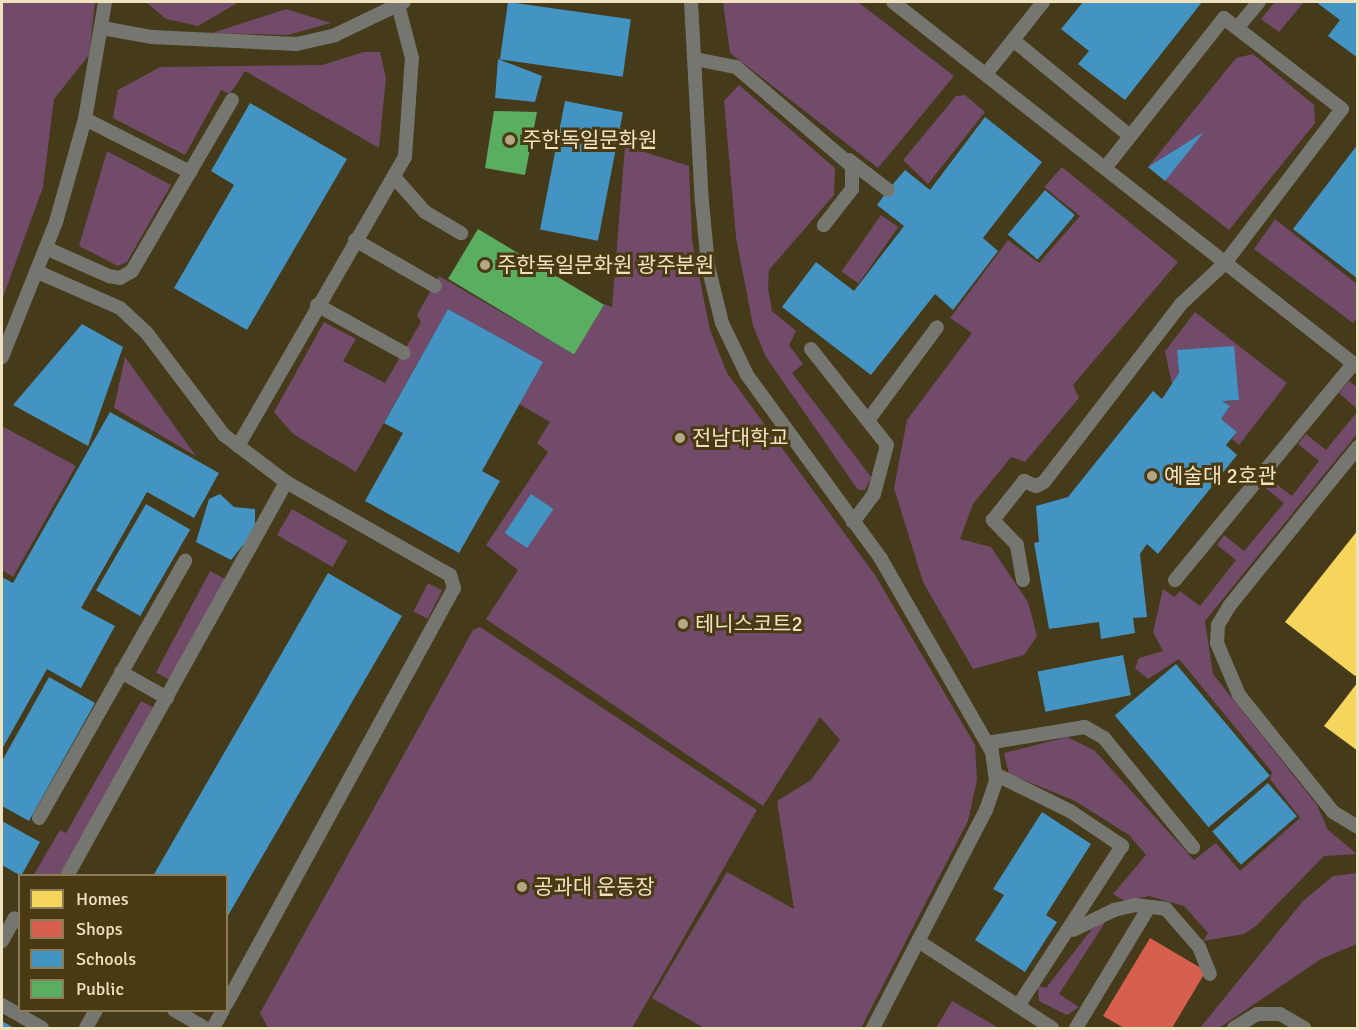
<!DOCTYPE html>
<html>
<head>
<meta charset="utf-8">
<style>
  body { margin:0 }
  #map { position:relative; width:1359px; height:1030px; overflow:hidden; background:#453a19; font-family:Signika,"Noto Sans KR",sans-serif }
  div>[style] { position:absolute }
  [style*='--x'] { left:calc(var(--x)*1px); top:calc(var(--y)*1px); width:calc(var(--w)*1px); rotate:calc(var(--a)*1deg) }
  .green>* { inset:0; background:#724a6a; transform-origin:0 0 }
  .homes>* { inset:0; background:#f6d55c }
  .shops>* { inset:0; background:#d6604d }
  .schools>* { inset:0; background:#4393c3; transform-origin:0 0 }
  .public>* { inset:0; background:#5aae61; transform-origin:0 0 }
  .service>* { height:14px; margin:-7px; padding:0 7px; transform-origin:7px; border-radius:7px; background:#767671 }
  .dots>* { width:16px; height:16px; translate:-50% -50%; box-sizing:border-box; border:3px solid #493a14; border-radius:50% }
  span { translate:-50% -50%; white-space:nowrap; text-align:center; line-height:1.15; -webkit-text-stroke:6px #493a14; paint-order:stroke }
  .poi-label { font-size:21px; color:#f1e2bf }
  .left { translate:0 -50%; text-align:left }
  .frame { position:absolute; inset:0; border:3px solid #f1e2bf; pointer-events:none }
  .legend { position:absolute; left:18px; top:874px; width:210px; height:138px; box-sizing:border-box; background:#493a14; border:2px solid #8c7d58; margin:0; padding:8px 10px; list-style:none; font-size:18px; color:#f1e2bf }
  .legend li { display:flex; align-items:center; gap:12px; height:30px }
  .legend b { width:30px; border:2px solid #8c7d58 }
</style>
</head>
<body>
<div id="map">
  <div class="green">
    <i style="clip-path:polygon(2px 2px,95px 2px,89px 55px,54px 99px,43px 187px,2px 300px)"></i>
    <i style="clip-path:polygon(146px 2px,239px 2px,198px 26px,166px 19px)"></i>
    <i style="clip-path:polygon(723px 2px,858px 2px,954px 76px,878px 168px,730px 53px)"></i>
    <i style="clip-path:polygon(1275px 2px,1304px 2px,1279px 32px,1261px 19px)"></i>
    <i style="clip-path:polygon(286px 9px,331px 23px,288px 35px,212px 33px)"></i>
    <i style="clip-path:polygon(364px 52px,380px 52px,386px 78px,379px 148px,245px 71px,230px 94px,221px 90px,185px 155px,113px 118px,118px 90px,160px 67px,322px 65px)"></i>
    <i style="clip-path:polygon(1253px 54px,1314px 105px,1315px 123px,1229px 230px,1148px 167px,1236px 58px)"></i>
    <i style="clip-path:polygon(739px 85px,835px 168px,834px 195px,769px 270px,768px 288px,772px 311px,796px 331px,789px 345px,803px 364px,792px 373px,871px 477px,865px 490px,858px 490px,766px 357px,753px 326px,736px 237px,724px 101px)"></i>
    <i style="clip-path:polygon(965px 95px,985px 112px,928px 184px,903px 160px,956px 96px)"></i>
    <i style="clip-path:polygon(625px 146px,689px 166px,692px 240px,710px 330px,727px 373px,875px 575px,975px 745px,977px 780px,968px 821px,861px 1028px,704px 1028px,652px 998px,727px 872px,794px 909px,777px 801px,811px 780px,840px 740px,820px 717px,763px 806px,486px 619px,518px 570px,486px 545px,548px 452px,537px 443px,550px 422px,519px 404px,542px 362px,448px 309px,356px 472px,293px 434px,274px 412px,324px 322px,356px 339px,343px 361px,385px 383px,421px 322px,417px 315px,439px 276px,574px 354px,604px 304px,612px 307px)"></i>
    <i style="clip-path:polygon(107px 151px,171px 185px,127px 262px,118px 266px,79px 246px)"></i>
    <i style="clip-path:polygon(1062px 167px,1178px 262px,1073px 385px,1079px 398px,1025px 462px,1011px 457px,973px 504px,960px 539px,991px 547px,1028px 602px,1037px 636px,1024px 655px,973px 669px,923px 582px,894px 488px,907px 420px,972px 333px,950px 318px,1008px 240px,1039px 263px,1080px 216px,1044px 187px)"></i>
    <i style="left:881px;top:215px;width:21px;height:69px;rotate:35deg"></i>
    <i style="clip-path:polygon(1275px 219px,1357px 284px,1357px 318px,1353px 323px,1254px 249px)"></i>
    <i style="clip-path:polygon(1195px 312px,1287px 383px,1239px 445px,1232px 439px,1237px 432px,1221px 419px,1230px 406px,1222px 401px,1239px 400px,1177px 350px,1179px 373px,1172px 384px,1165px 351px)"></i>
    <i style="clip-path:polygon(125px 357px,196px 456px,114px 408px)"></i>
    <i style="clip-path:polygon(1349px 381px,1357px 387px,1357px 409px,1339px 393px)"></i>
    <i style="clip-path:polygon(1357px 412px,1357px 434px,1205px 621px,1213px 674px,1317px 805px,1328px 830px,1357px 854px,1324px 856px,1256px 926px,1244px 934px,1203px 941px,1208px 933px,1184px 906px,1149px 896px,1125px 901px,1113px 894px,1146px 855px,1129px 835px,1075px 801px,1009px 774px,1004px 753px,1067px 737px,1094px 750px,1194px 860px,1216px 843px,1240px 871px,1300px 818px,1270px 779px,1272px 772px,1179px 659px,1148px 679px,1135px 668px,1139px 658px,1163px 651px,1153px 632px,1163px 589px,1174px 597px,1180px 591px,1200px 606px,1236px 560px,1217px 545px,1224px 535px,1244px 551px,1284px 503px,1263px 486px,1270px 479px,1292px 496px,1319px 461px,1298px 444px,1306px 434px,1326px 450px)"></i>
    <i style="clip-path:polygon(2px 426px,76px 466px,13px 577px,2px 570px)"></i>
    <i style="left:292px;top:509px;width:64px;height:30px;rotate:30deg"></i>
    <i style="left:210px;top:571px;width:19px;height:115px;rotate:28deg"></i>
    <i style="left:428px;top:583px;width:16px;height:32px;rotate:27deg"></i>
    <i style="clip-path:polygon(480px 627px,757px 810px,632px 1028px,268px 1028px,260px 1013px,473px 630px)"></i>
    <i style="clip-path:polygon(141px 701px,156px 709px,62px 875px,33px 876px,60px 830px,66px 833px)"></i>
    <i style="clip-path:polygon(1357px 873px,1357px 944px,1321px 959px,1219px 1028px,1200px 1028px,1303px 901px,1333px 876px)"></i>
    <i style="clip-path:polygon(1099px 920px,1104px 924px,1059px 994px,1079px 1007px,1067px 1015px,1039px 1001px,1038px 986px,1046px 988px)"></i>
    <i style="clip-path:polygon(952px 1001px,999px 1028px,936px 1028px)"></i>
  </div>
  <div class="homes">
    <i style="clip-path:polygon(1358px 530px,1358px 673px,1355px 676px,1285px 622px)"></i>
    <i style="clip-path:polygon(1358px 682px,1358px 751px,1324px 726px)"></i>
  </div>
  <div class="shops">
    <i style="clip-path:polygon(1150px 938px,1206px 971px,1172px 1028px,1124px 1028px,1103px 1016px)"></i>
  </div>
  <div class="schools">
    <i style="left:508px;top:2px;width:124px;height:58px;rotate:8deg"></i>
    <i style="clip-path:polygon(1083px 2px,1202px 2px,1125px 100px,1078px 64px,1089px 51px,1061px 29px)"></i>
    <i style="clip-path:polygon(1316px 2px,1358px 2px,1358px 58px,1328px 36px,1340px 20px)"></i>
    <i style="clip-path:polygon(498px 59px,542px 76px,535px 102px,495px 98px)"></i>
    <i style="left:565px;top:101px;width:59px;height:131px;rotate:11deg"></i>
    <i style="clip-path:polygon(250px 103px,347px 159px,247px 330px,174px 288px,234px 185px,211px 171px)"></i>
    <i style="clip-path:polygon(985px 117px,1042px 162px,983px 238px,998px 251px,953px 310px,935px 294px,871px 375px,782px 307px,816px 262px,854px 291px,904px 226px,877px 205px,888px 190px,905px 170px,930px 190px)"></i>
    <i style="clip-path:polygon(1204px 132px,1165px 181px,1148px 167px)"></i>
    <i style="clip-path:polygon(1358px 144px,1358px 279px,1293px 229px)"></i>
    <i style="left:1045px;top:190px;width:39px;height:58px;rotate:40deg"></i>
    <i style="clip-path:polygon(448px 309px,543px 362px,482px 471px,500px 481px,459px 553px,365px 501px,403px 433px,384px 423px)"></i>
    <i style="clip-path:polygon(82px 324px,123px 347px,88px 446px,13px 405px)"></i>
    <i style="clip-path:polygon(1234px 346px,1239px 400px,1222px 401px,1230px 406px,1221px 419px,1237px 432px,1226px 445px,1237px 455px,1158px 554px,1147px 544px,1140px 554px,1147px 617px,1133px 618px,1135px 633px,1101px 639px,1099px 622px,1049px 629px,1034px 543px,1039px 542px,1036px 506px,1068px 497px,1153px 391px,1162px 399px,1179px 373px,1177px 350px)"></i>
    <i style="clip-path:polygon(110px 412px,219px 473px,194px 518px,147px 492px,81px 608px,115px 626px,81px 688px,47px 669px,2px 749px,2px 577px,13px 583px)"></i>
    <i style="clip-path:polygon(220px 494px,234px 507px,255px 509px,255px 530px,231px 560px,196px 542px,209px 499px)"></i>
    <i style="left:531px;top:494px;width:27px;height:47px;rotate:34deg"></i>
    <i style="left:146px;top:504px;width:51px;height:100px;rotate:30deg"></i>
    <i style="clip-path:polygon(328px 573px,402px 616px,226px 919px,226px 876px,153px 876px)"></i>
    <i style="left:1123px;top:655px;width:41px;height:87px;rotate:79deg"></i>
    <i style="left:1176px;top:664px;width:146px;height:80px;rotate:50deg"></i>
    <i style="clip-path:polygon(49px 677px,95px 703px,29px 821px,2px 806px,2px 761px)"></i>
    <i style="left:1268px;top:783px;width:44px;height:74px;rotate:49deg"></i>
    <i style="clip-path:polygon(1042px 812px,1091px 844px,1046px 915px,1057px 922px,1025px 972px,975px 940px,1004px 895px,993px 889px)"></i>
    <i style="clip-path:polygon(2px 821px,40px 842px,21px 876px,2px 865px)"></i>
    <i style="clip-path:polygon(2px 1021px,14px 1028px,2px 1028px)"></i>
  </div>
  <div class="public">
    <i style="clip-path:polygon(494px 111px,537px 112px,525px 175px,485px 168px)"></i>
    <i style="left:478px;top:229px;width:147px;height:58px;rotate:31deg"></i>
  </div>
  <div class="service">
    <i style="--x:691;--y:2;--w:200;--a:86.9"></i>
    <i style="--x:702;--y:202;--w:64;--a:84.6"></i>
    <i style="--x:708;--y:266;--w:59;--a:76.2"></i>
    <i style="--x:722;--y:323;--w:58;--a:64.3"></i>
    <i style="--x:747;--y:375;--w:228;--a:53.9"></i>
    <i style="--x:881;--y:559;--w:223;--a:60.1"></i>
    <i style="--x:992;--y:752;--w:29;--a:82"></i>
    <i style="--x:996;--y:781;--w:31;--a:109"></i>
    <i style="--x:986;--y:810;--w:246;--a:117.4"></i>
    <i style="--x:893;--y:2;--w:591;--a:38.13"></i>
    <i style="--x:102;--y:28;--w:51;--a:10.2"></i>
    <i style="--x:152;--y:37;--w:145;--a:2.8"></i>
    <i style="--x:297;--y:44;--w:39;--a:-13"></i>
    <i style="--x:335;--y:35;--w:76;--a:-25.6"></i>
    <i style="--x:1237;--y:28;--w:34;--a:-50"></i>
    <i style="--x:1013;--y:40;--w:151;--a:39.4"></i>
    <i style="--x:695;--y:59;--w:42;--a:11"></i>
    <i style="--x:736;--y:67;--w:153;--a:40.5"></i>
    <i style="--x:852;--y:166;--w:23;--a:90"></i>
    <i style="--x:852;--y:189;--w:46;--a:127.9"></i>
    <i style="--x:986;--y:74;--w:92;--a:-51.6"></i>
    <i style="--x:85;--y:119;--w:118;--a:26.8"></i>
    <i style="--x:849;--y:160;--w:49;--a:37.6"></i>
    <i style="--x:394;--y:177;--w:47;--a:48.5"></i>
    <i style="--x:425;--y:212;--w:42;--a:30.3"></i>
    <i style="--x:355;--y:240;--w:92;--a:29.9"></i>
    <i style="--x:48;--y:249;--w:67;--a:23.9"></i>
    <i style="--x:109;--y:276;--w:11;--a:10"></i>
    <i style="--x:120;--y:278;--w:14;--a:-30"></i>
    <i style="--x:132;--y:271;--w:198;--a:-59.7"></i>
    <i style="--x:40;--y:273;--w:87;--a:23.6"></i>
    <i style="--x:120;--y:308;--w:35;--a:43"></i>
    <i style="--x:146;--y:332;--w:129;--a:52.9"></i>
    <i style="--x:224;--y:435;--w:78;--a:37.2"></i>
    <i style="--x:286;--y:482;--w:189;--a:29.6"></i>
    <i style="--x:450;--y:575;--w:14;--a:73"></i>
    <i style="--x:454;--y:588;--w:474;--a:118.7"></i>
    <i style="--x:317;--y:305;--w:99;--a:28.9"></i>
    <i style="--x:811;--y:349;--w:122;--a:51.6"></i>
    <i style="--x:887;--y:445;--w:51;--a:104.9"></i>
    <i style="--x:874;--y:494;--w:35;--a:127"></i>
    <i style="--x:2;--y:357;--w:145;--a:-68.2"></i>
    <i style="--x:56;--y:222;--w:107;--a:-74.3"></i>
    <i style="--x:85;--y:119;--w:119;--a:-80.3"></i>
    <i style="--x:869;--y:419;--w:114;--a:-53.5"></i>
    <i style="--x:238;--y:446;--w:334;--a:-60"></i>
    <i style="--x:405;--y:157;--w:99;--a:-86"></i>
    <i style="--x:412;--y:58;--w:55;--a:-104.8"></i>
    <i style="--x:1358;--y:447;--w:203;--a:129"></i>
    <i style="--x:1230;--y:605;--w:23;--a:121"></i>
    <i style="--x:1218;--y:625;--w:18;--a:93"></i>
    <i style="--x:1217;--y:643;--w:56;--a:67.1"></i>
    <i style="--x:1239;--y:695;--w:150;--a:51.2"></i>
    <i style="--x:1333;--y:812;--w:29;--a:31"></i>
    <i style="--x:1023;--y:580;--w:36;--a:-100"></i>
    <i style="--x:1017;--y:545;--w:35;--a:-134"></i>
    <i style="--x:993;--y:520;--w:50;--a:-51.5"></i>
    <i style="--x:1024;--y:481;--w:13;--a:23"></i>
    <i style="--x:1036;--y:486;--w:9;--a:-27"></i>
    <i style="--x:1044;--y:482;--w:225;--a:-52.4"></i>
    <i style="--x:1181;--y:304;--w:60;--a:-43"></i>
    <i style="--x:1225;--y:263;--w:193;--a:-52.8"></i>
    <i style="--x:1342;--y:109;--w:149;--a:-142.4"></i>
    <i style="--x:1224;--y:18;--w:191;--a:128.4"></i>
    <i style="--x:1175;--y:580;--w:280;--a:-50.5"></i>
    <i style="--x:121;--y:672;--w:53;--a:29.5"></i>
    <i style="--x:987;--y:743;--w:99;--a:-9.3"></i>
    <i style="--x:1085;--y:727;--w:22;--a:30"></i>
    <i style="--x:1104;--y:738;--w:141;--a:50.8"></i>
    <i style="--x:995;--y:774;--w:84;--a:26.3"></i>
    <i style="--x:1070;--y:811;--w:63;--a:33.9"></i>
    <i style="--x:1122;--y:846;--w:191;--a:123"></i>
    <i style="--x:39;--y:818;--w:296;--a:-60.4"></i>
    <i style="--x:67;--y:876;--w:451;--a:-60.9"></i>
    <i style="--x:1073;--y:930;--w:46;--a:-26"></i>
    <i style="--x:1114;--y:910;--w:22;--a:-13"></i>
    <i style="--x:1135;--y:905;--w:31;--a:7"></i>
    <i style="--x:1166;--y:909;--w:50;--a:49"></i>
    <i style="--x:1199;--y:947;--w:29;--a:68"></i>
    <i style="--x:2;--y:941;--w:26;--a:-61"></i>
    <i style="--x:918;--y:941;--w:160;--a:33"></i>
    <i style="--x:2;--y:1005;--w:46;--a:29.9"></i>
    <i style="--x:174;--y:1010;--w:36;--a:30"></i>
    <i style="--x:86;--y:1028;--w:21;--a:-61"></i>
    <i style="--x:213;--y:1028;--w:21;--a:-61"></i>
    <i style="--x:1076;--y:1028;--w:141;--a:-58.9"></i>
    <i style="--x:1234;--y:1028;--w:27;--a:-31"></i>
    <i style="--x:1257;--y:1014;--w:23;--a:0"></i>
    <i style="--x:1280;--y:1014;--w:28;--a:30"></i>
  </div>
  <div class="dots">
    <i style="left:510px;top:140px;background:#b5a785"></i>
    <i style="left:485px;top:265px;background:#b5a785"></i>
    <i style="left:680px;top:438px;background:#b5a785"></i>
    <i style="left:1152px;top:476px;background:#b5a785"></i>
    <i style="left:683px;top:624px;background:#b5a785"></i>
    <i style="left:522px;top:887px;background:#b5a785"></i>
  </div>
  <div class="poi-label">
    <span class="left" style="left:522px;top:140px">주한독일문화원</span>
    <span class="left" style="left:497px;top:265px">주한독일문화원 광주분원</span>
    <span class="left" style="left:692px;top:438px">전남대학교</span>
    <span class="left" style="left:1164px;top:476px">예술대 2호관</span>
    <span class="left" style="left:695px;top:624px">테니스코트2</span>
    <span class="left" style="left:534px;top:887px">공과대 운동장</span>
  </div>
  <div class="frame"></div>
  <ul class="legend">
  <li><b style="height:16px;background:#f6d55c"></b>Homes</li>
  <li><b style="height:16px;background:#d6604d"></b>Shops</li>
  <li><b style="height:16px;background:#4393c3"></b>Schools</li>
  <li><b style="height:16px;background:#5aae61"></b>Public</li>
  </ul>
</div>
</body>
</html>
